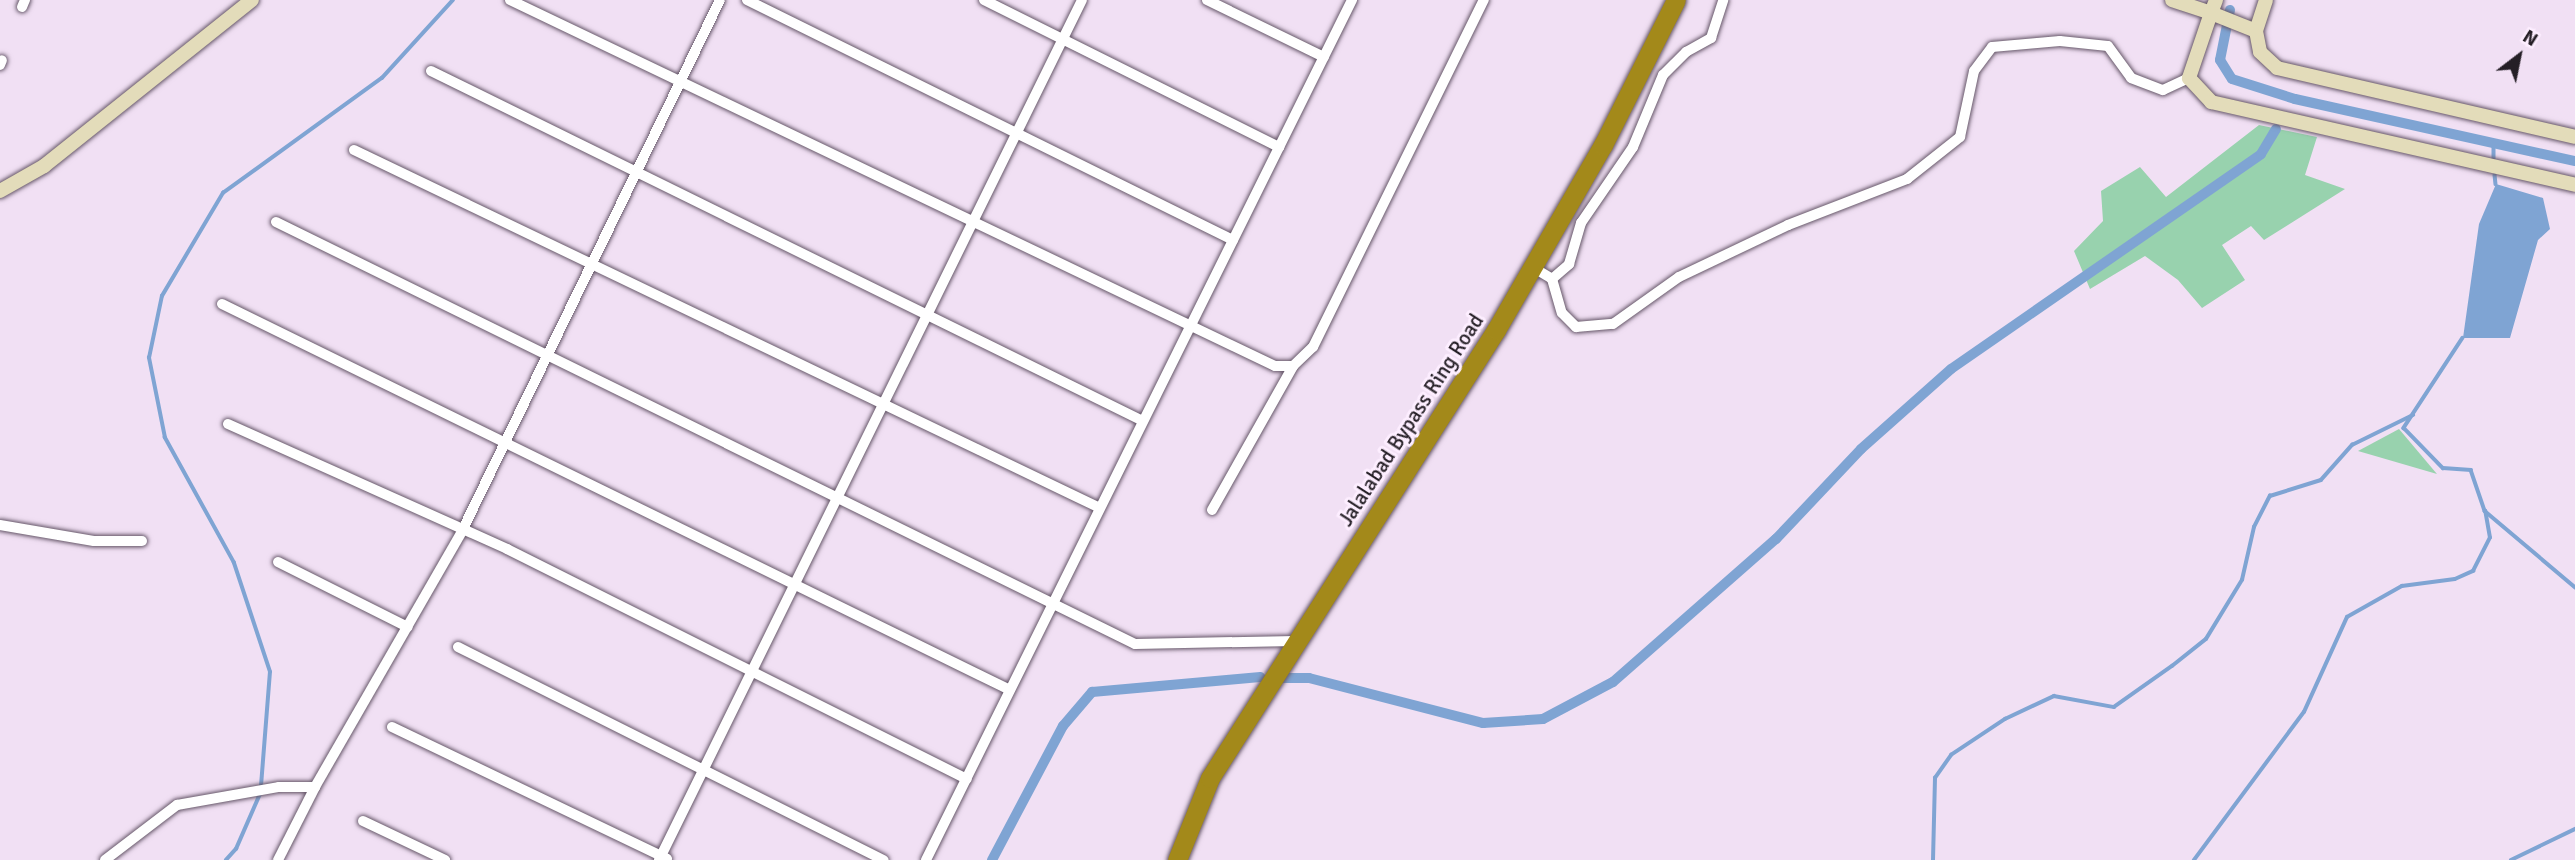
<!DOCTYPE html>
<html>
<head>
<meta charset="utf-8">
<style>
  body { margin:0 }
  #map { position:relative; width:2575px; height:860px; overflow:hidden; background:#f1e0f4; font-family:Signika,sans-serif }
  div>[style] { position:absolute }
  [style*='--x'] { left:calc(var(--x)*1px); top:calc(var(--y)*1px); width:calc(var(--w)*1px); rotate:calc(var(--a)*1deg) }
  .green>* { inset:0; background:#98d2ae }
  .water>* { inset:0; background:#7fa4d3 }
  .stream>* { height:3.5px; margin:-1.75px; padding:0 1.75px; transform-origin:1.75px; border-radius:1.75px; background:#7fa4d3 }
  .canal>* { height:10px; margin:-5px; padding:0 5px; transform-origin:5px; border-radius:5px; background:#7fa4d3 }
  .roads { filter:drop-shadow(0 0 2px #665769) drop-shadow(0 0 2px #665769) }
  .street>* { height:10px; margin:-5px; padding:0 5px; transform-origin:5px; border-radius:5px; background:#fff }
  .secondary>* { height:14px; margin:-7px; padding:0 7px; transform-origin:7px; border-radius:7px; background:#e3dcba }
  .highway>* { height:19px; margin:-9.5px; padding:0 9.5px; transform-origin:9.5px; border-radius:9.5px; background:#a3891a }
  span { translate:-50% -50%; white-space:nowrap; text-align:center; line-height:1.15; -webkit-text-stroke:6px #fdeeff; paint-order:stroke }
  .street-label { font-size:21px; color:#251f26 }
  .north { position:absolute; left:2484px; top:21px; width:70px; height:70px; -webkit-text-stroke:5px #fdeeff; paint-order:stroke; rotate:32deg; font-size:19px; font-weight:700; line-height:28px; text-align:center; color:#251f26 }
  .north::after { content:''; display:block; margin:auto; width:24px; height:32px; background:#251f26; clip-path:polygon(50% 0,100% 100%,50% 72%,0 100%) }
</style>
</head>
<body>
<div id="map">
  <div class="green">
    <i style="clip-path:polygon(2259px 125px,2317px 137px,2305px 175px,2345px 189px,2264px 240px,2251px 226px,2222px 245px,2245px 280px,2202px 308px,2178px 280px,2145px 256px,2090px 289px,2074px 251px,2103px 221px,2101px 191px,2140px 167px,2166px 197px)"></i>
    <i style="clip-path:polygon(2399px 429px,2437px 474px,2358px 451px)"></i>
  </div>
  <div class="water">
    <i style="clip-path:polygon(2496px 184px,2543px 198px,2550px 229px,2538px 240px,2510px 338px,2463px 338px,2479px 224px)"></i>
  </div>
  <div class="stream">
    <i style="--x:2494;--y:143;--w:15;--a:90"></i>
    <i style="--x:2495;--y:175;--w:9;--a:84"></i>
    <i style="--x:2463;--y:338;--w:108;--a:123.2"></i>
    <i style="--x:2404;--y:428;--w:56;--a:45.7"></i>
    <i style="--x:2443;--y:468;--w:28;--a:4"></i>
    <i style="--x:2471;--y:470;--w:43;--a:71.1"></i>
    <i style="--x:2485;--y:511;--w:118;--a:40.2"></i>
    <i style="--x:261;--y:786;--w:114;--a:-85.5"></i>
    <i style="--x:270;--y:672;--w:115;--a:-108.3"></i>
    <i style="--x:234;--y:563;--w:143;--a:-118.9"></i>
    <i style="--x:165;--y:438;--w:82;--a:-101.3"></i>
    <i style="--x:149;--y:358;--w:63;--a:-78.2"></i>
    <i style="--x:162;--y:296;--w:120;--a:-59.4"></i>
    <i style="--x:223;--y:193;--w:196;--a:-35.9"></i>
    <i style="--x:382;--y:78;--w:105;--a:-47.7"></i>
    <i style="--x:226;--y:860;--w:15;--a:-48"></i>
    <i style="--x:236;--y:849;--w:60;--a:-66.4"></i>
    <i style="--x:1933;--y:860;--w:82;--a:-88.6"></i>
    <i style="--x:1935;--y:778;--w:28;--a:-55"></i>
    <i style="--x:1951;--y:755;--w:65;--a:-33.7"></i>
    <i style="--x:2005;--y:719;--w:54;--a:-25.1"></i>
    <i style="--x:2054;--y:696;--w:61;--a:10.4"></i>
    <i style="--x:2114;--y:707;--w:71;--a:-35.3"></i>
    <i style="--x:2172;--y:666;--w:43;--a:-38.5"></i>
    <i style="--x:2206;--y:639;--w:69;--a:-58.6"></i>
    <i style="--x:2242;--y:580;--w:54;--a:-77.2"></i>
    <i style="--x:2254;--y:527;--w:35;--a:-63"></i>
    <i style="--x:2270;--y:496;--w:53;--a:-17.4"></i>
    <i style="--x:2321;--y:480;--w:47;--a:-48.5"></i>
    <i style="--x:2352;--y:445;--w:68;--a:-26.2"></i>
    <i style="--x:2194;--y:860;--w:184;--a:-53.4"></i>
    <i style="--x:2304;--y:712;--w:104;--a:-65.6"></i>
    <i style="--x:2347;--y:617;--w:63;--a:-29.4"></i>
    <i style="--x:2402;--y:586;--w:53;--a:-7.5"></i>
    <i style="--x:2455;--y:579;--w:20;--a:-24"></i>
    <i style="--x:2473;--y:571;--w:37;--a:-63"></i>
    <i style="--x:2490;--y:538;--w:27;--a:-100"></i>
    <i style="--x:2511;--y:860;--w:71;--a:-25.8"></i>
  </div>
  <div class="canal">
    <i style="--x:2230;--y:10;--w:51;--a:101.3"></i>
    <i style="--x:2220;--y:60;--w:22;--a:58"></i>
    <i style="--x:2232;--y:79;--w:66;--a:17.6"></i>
    <i style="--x:2295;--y:99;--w:287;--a:12.5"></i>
    <i style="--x:1283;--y:678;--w:26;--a:0"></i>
    <i style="--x:1309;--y:678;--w:180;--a:14.5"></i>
    <i style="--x:1483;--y:723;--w:60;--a:-3.8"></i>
    <i style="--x:1543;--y:719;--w:79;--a:-27.9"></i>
    <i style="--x:1613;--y:682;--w:217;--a:-41.3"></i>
    <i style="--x:1776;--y:539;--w:124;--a:-46.6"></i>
    <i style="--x:1861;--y:449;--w:120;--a:-41.6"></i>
    <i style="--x:1951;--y:369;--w:377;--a:-34.7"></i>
    <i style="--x:2261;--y:154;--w:29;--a:-59"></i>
    <i style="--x:992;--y:860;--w:152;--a:-62.1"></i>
    <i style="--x:1063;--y:726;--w:45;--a:-49.5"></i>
    <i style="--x:1092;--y:692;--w:169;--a:-5.1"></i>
  </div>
  <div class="roads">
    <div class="street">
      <i style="--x:510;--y:0;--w:848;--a:25.57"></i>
      <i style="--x:1275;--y:366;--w:18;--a:0"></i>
      <i style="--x:1293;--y:366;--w:28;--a:-44"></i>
      <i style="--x:1313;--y:347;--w:387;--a:-63.8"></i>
      <i style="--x:747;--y:0;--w:542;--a:26.28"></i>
      <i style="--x:984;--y:0;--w:330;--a:26.5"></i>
      <i style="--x:1207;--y:0;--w:130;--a:26"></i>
      <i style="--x:22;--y:7;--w:8;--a:-67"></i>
      <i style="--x:0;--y:65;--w:5;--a:-68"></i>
      <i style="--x:431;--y:71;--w:793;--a:26.18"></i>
      <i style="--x:354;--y:150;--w:827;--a:25.64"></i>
      <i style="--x:276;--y:222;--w:957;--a:26.16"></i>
      <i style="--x:1135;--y:644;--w:160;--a:-1.1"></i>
      <i style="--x:1534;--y:268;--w:21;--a:31"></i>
      <i style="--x:1552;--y:279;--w:35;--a:74"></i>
      <i style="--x:1562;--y:313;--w:20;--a:45"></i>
      <i style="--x:1576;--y:327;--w:37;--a:-5"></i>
      <i style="--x:1613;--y:324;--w:81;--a:-35.5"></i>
      <i style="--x:1679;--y:277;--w:121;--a:-25.5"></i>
      <i style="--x:1788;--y:225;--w:128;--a:-21.1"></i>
      <i style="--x:1907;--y:179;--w:68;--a:-38.4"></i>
      <i style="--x:1960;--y:137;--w:67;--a:-78"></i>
      <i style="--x:1974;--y:71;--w:30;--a:-53"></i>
      <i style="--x:1992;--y:47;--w:68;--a:-5"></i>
      <i style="--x:2060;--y:41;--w:48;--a:5.9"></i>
      <i style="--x:2108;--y:46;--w:39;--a:54"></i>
      <i style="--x:2131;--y:78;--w:34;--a:21"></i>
      <i style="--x:2163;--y:90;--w:29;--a:-25"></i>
      <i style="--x:1552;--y:279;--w:23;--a:-41"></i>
      <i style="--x:1569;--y:264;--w:43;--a:-73.7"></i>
      <i style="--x:1581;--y:223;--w:92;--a:-55.6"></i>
      <i style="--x:1633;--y:147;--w:78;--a:-67.4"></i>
      <i style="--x:1663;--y:75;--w:33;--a:-45"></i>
      <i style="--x:1686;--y:52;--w:29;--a:-29"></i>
      <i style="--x:1711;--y:38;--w:40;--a:-72"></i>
      <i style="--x:222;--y:304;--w:877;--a:26.1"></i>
      <i style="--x:228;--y:424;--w:306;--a:24.1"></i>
      <i style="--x:507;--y:549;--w:514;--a:26.57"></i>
      <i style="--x:1212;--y:510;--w:165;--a:-60.6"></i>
      <i style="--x:0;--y:525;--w:95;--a:9.7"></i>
      <i style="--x:94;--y:541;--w:48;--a:0"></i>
      <i style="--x:278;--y:562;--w:145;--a:26.6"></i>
      <i style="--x:458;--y:647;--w:476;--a:26.6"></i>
      <i style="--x:392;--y:727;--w:305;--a:25.6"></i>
      <i style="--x:363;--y:821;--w:91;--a:25.4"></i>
      <i style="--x:105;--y:860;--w:91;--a:-37.4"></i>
      <i style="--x:177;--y:805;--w:104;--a:-10"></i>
      <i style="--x:279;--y:787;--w:36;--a:0"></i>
      <i style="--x:315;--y:787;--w:295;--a:-60.1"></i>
      <i style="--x:462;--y:531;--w:590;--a:-64.09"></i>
      <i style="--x:278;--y:860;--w:82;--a:-63.1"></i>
      <i style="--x:659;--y:860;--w:958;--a:-63.81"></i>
      <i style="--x:926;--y:860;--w:960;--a:-63.65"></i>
    </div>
    <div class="secondary">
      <i style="--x:2172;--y:0;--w:41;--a:18.4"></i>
      <i style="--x:2211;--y:13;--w:69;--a:108.7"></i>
      <i style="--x:2189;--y:78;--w:33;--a:47"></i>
      <i style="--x:2211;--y:102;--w:373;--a:12.8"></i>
      <i style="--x:2216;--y:0;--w:14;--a:111"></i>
      <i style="--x:2211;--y:13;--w:48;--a:21.8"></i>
      <i style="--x:2266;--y:0;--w:33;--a:108"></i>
      <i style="--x:2256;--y:31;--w:21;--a:79"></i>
      <i style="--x:2260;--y:52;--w:23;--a:43"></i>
      <i style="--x:2277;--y:68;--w:306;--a:13"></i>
      <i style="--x:0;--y:191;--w:51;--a:-29.6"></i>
      <i style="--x:44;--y:166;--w:266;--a:-38.6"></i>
    </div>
    <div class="highway">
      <i style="--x:1177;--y:860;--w:88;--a:-68.1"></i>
      <i style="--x:1210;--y:778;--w:532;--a:-57.45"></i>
      <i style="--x:1496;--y:330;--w:214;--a:-60"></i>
      <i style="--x:1603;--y:145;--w:162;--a:-63.3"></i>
    </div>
  </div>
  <div class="street-label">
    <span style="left:1411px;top:420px;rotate:-57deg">Jalalabad Bypass Ring Road</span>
  </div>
  <div class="north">N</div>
</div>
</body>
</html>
